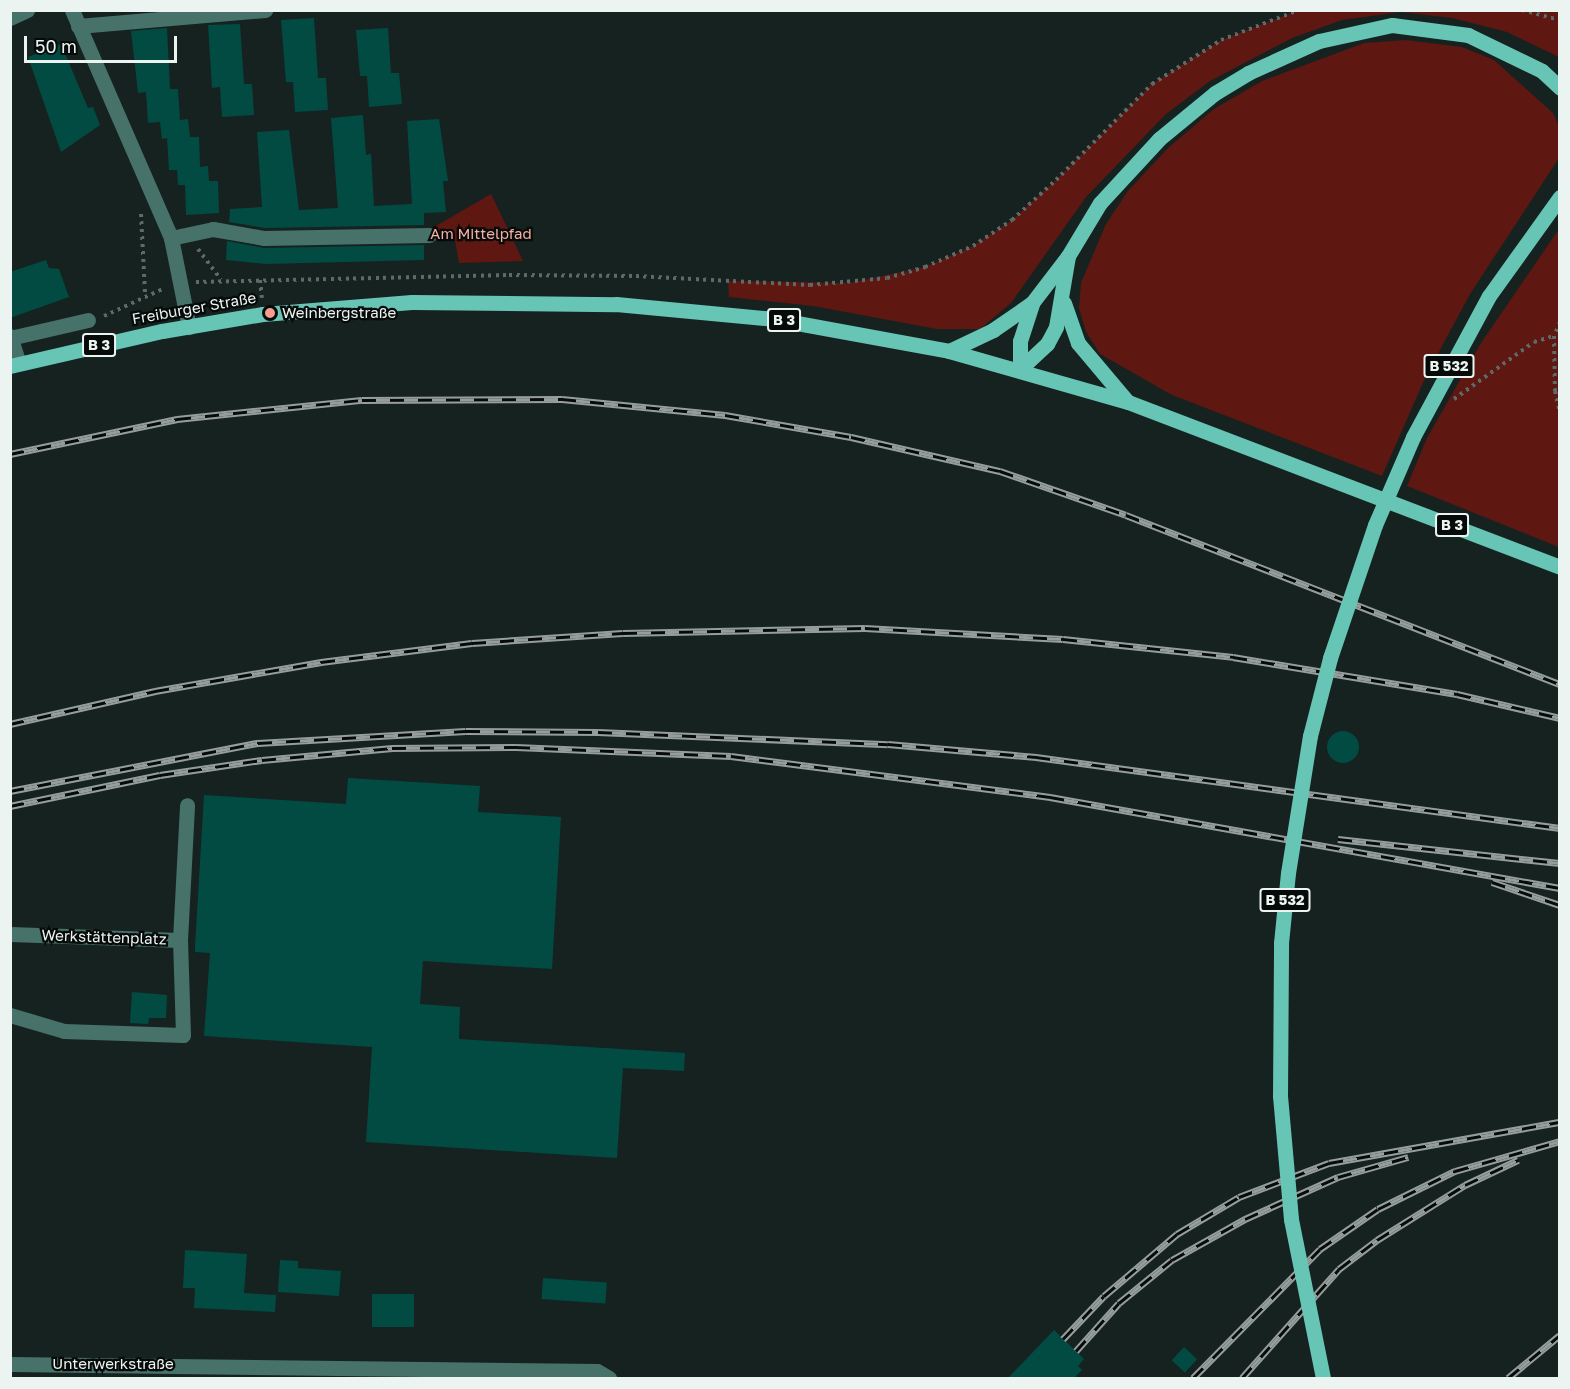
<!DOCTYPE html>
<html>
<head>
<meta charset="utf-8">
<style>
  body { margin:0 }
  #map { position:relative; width:1570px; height:1389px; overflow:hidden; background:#162220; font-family:"Golos Text",sans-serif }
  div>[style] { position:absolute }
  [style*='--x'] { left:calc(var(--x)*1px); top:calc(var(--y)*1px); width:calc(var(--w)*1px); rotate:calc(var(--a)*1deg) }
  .green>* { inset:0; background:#5e1711 }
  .building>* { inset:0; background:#024b42; transform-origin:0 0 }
  .round { border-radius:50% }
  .path>* { height:4px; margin-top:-2px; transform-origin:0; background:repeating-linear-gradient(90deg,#5f6967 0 3px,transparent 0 7.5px) }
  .minor>* { height:15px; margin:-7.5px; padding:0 7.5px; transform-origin:7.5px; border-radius:7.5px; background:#47726a }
  .major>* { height:15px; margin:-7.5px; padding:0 7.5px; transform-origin:7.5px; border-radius:7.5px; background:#67c5b6 }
  .rail>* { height:7px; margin-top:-3.5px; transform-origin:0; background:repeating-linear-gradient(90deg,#060a09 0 14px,#959e9c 0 28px); box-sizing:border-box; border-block:2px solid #959e9c }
  .major-bridge>* { height:15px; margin:-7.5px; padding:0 7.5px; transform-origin:7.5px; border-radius:7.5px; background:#67c5b6 }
  .dots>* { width:16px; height:16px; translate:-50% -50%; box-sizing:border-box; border:3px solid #060a09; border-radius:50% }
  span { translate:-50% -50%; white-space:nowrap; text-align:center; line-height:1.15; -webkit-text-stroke:4.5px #060a09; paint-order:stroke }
  .shield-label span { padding:2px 4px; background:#060a09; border:2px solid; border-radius:4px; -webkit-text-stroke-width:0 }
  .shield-label { font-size:14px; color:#ecf4f2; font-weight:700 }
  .park-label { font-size:15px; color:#f6b0a5 }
  .street-label { font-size:15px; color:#ecf4f2 }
  .poi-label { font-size:15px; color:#ecf4f2 }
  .left { translate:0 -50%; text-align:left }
  .frame { position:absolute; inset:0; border:12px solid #ecf4f2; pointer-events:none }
  .scale { position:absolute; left:24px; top:36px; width:153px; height:27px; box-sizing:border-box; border:3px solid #ecf4f2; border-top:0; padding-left:8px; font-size:18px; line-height:21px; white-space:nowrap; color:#ecf4f2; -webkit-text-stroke:4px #060a09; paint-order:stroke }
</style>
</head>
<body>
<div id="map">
  <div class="green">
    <i style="clip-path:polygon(1299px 10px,1559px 11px,1559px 57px,1507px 32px,1452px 18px,1401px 12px,1342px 20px,1292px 38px,1210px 81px,1166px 114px,1086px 197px,1011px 303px,980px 329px,937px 329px,813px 306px,729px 297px,728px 281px,849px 283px,925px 267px,973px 246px,1012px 220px,1056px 180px,1152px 84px,1221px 40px)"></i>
    <i style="clip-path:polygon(1406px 40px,1462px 47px,1494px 60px,1553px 113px,1559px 126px,1559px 158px,1470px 294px,1426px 376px,1382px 476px,1172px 395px,1100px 354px,1086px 332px,1079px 308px,1081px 283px,1106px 224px,1128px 191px,1168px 148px,1214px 109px,1262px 81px,1364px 43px)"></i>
    <i style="clip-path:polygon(491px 194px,523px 261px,459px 263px,455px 240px,430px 241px,429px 230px)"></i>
    <i style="clip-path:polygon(1559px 229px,1559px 547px,1407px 486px,1427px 438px,1481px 343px)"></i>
  </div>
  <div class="building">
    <i style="clip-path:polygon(314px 18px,318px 78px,326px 78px,328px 110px,295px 112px,293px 82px,286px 82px,281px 20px)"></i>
    <i style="clip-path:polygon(240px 24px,244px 84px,252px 84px,254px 115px,222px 117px,220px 87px,212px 88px,208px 25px)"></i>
    <i style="clip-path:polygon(167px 28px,170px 89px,178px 89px,180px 120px,188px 119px,190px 137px,199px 137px,200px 167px,208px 166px,209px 181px,218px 181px,219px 213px,186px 215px,185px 185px,178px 185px,177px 170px,169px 170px,167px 138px,162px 139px,160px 122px,148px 123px,146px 92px,138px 93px,131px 31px)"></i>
    <i style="clip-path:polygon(388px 28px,391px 73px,399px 73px,402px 104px,369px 107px,367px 76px,360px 76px,356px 30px)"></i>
    <i style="clip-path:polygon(61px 44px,88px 108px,93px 107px,100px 125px,61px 152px,28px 57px)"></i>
    <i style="clip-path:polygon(363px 115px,366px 155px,371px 154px,374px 206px,412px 204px,407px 121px,439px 119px,448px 181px,443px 181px,446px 212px,424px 213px,424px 225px,265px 228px,229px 222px,230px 209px,262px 207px,257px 132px,289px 130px,299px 210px,338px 208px,331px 118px)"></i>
    <i style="clip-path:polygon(227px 241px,264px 248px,424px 245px,424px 260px,265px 264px,226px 260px)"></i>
    <i style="clip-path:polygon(46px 260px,49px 268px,59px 269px,69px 297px,10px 318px,10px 272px)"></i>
    <i class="round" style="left:1327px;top:731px;width:32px;height:32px"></i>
    <i style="clip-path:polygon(348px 778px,480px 786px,478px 812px,561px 817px,552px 969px,423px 961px,420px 1004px,460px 1007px,459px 1039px,685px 1053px,684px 1071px,623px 1068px,617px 1158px,366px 1142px,372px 1047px,204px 1036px,210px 953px,195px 952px,195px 946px,204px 795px,346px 804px)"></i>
    <i style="clip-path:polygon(132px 992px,167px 995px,166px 1018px,149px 1018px,148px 1024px,130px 1023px)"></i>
    <i style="clip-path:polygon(185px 1250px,247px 1254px,244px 1293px,276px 1295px,275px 1312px,194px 1308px,195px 1288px,183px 1288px)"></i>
    <i style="clip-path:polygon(280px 1260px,298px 1261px,298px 1268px,341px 1271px,339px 1296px,278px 1292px)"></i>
    <i style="left:543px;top:1278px;width:64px;height:21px;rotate:4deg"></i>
    <i style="left:372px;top:1294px;width:42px;height:33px"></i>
    <i style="clip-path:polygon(1054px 1330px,1084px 1359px,1078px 1366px,1082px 1370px,1074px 1378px,1008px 1378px)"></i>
    <i style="left:1184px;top:1347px;width:18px;height:18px;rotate:43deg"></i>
  </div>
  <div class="path">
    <i style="--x:1522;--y:10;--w:39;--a:15"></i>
    <i style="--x:141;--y:214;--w:80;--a:87.1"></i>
    <i style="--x:198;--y:249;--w:38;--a:53"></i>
    <i style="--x:260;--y:280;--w:18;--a:84"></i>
    <i style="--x:196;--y:282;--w:313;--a:-1.3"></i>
    <i style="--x:509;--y:275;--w:127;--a:0.5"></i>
    <i style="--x:636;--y:276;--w:174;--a:3"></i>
    <i style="--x:810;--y:285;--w:77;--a:-5.2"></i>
    <i style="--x:887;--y:278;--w:40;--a:-16"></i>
    <i style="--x:925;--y:267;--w:52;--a:-23.6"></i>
    <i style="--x:973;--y:246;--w:47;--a:-33.7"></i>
    <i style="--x:1012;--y:220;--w:59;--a:-42.3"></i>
    <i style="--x:1056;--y:180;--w:136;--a:-45"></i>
    <i style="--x:1152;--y:84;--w:82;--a:-32.5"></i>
    <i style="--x:1221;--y:40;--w:84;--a:-21"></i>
    <i style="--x:104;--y:316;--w:67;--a:-24.7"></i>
    <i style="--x:1560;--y:322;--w:15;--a:113"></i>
    <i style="--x:1554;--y:336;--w:55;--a:89"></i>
    <i style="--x:1555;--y:391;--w:22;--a:77"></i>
    <i style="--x:1454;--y:399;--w:98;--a:-35.5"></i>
    <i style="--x:1534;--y:342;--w:21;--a:-17"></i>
  </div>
  <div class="minor">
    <i style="--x:72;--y:10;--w:249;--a:66.5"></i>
    <i style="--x:171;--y:238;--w:91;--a:78.6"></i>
    <i style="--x:10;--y:18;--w:19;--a:-25"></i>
    <i style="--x:78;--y:26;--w:188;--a:-4.9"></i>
    <i style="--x:171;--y:238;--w:43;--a:-12.1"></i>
    <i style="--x:213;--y:229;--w:52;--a:10"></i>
    <i style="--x:264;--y:238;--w:165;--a:-1"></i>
    <i style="--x:10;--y:336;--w:28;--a:72"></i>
    <i style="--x:10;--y:338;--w:80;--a:-13"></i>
    <i style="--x:10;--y:934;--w:170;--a:2"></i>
    <i style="--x:10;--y:1015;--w:56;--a:16.5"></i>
    <i style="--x:64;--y:1031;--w:119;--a:1.9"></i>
    <i style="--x:183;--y:1035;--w:95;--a:-91.8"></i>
    <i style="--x:180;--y:940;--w:135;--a:-87"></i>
    <i style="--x:10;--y:1364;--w:587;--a:0.68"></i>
    <i style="--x:597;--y:1371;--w:14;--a:30"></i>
  </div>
  <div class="major">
    <i style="--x:1064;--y:303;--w:42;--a:70.7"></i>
    <i style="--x:1078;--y:343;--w:75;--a:49.9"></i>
    <i style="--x:949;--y:351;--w:49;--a:-25.5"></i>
    <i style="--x:993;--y:330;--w:47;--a:-34.7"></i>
    <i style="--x:10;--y:366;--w:156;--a:-13"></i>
    <i style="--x:162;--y:331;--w:102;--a:-9.6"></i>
    <i style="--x:263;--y:314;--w:149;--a:-4.6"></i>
    <i style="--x:412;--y:302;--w:204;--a:0.6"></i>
    <i style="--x:616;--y:304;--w:160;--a:5.4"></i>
    <i style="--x:775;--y:319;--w:177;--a:10.4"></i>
    <i style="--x:949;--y:351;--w:186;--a:15.9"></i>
    <i style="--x:1128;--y:402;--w:462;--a:20.9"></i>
    <i style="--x:1020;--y:369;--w:28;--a:-90"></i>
    <i style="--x:1020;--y:341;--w:40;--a:-72"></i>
    <i style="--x:1032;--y:303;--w:59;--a:-52.5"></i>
    <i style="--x:1068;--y:256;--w:62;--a:-58.9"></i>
    <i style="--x:1100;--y:203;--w:87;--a:-47.3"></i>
    <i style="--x:1159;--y:139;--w:72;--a:-39.4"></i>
    <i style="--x:1215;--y:93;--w:39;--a:-31"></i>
    <i style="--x:1248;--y:73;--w:78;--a:-24.3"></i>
    <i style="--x:1319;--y:41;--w:75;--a:-12.4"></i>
    <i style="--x:1392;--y:25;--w:77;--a:7.5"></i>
    <i style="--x:1468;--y:35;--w:82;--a:25.9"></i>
    <i style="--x:1542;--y:71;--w:25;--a:43"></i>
    <i style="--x:1020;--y:369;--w:37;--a:-43"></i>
    <i style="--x:1047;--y:344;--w:19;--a:-62"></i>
    <i style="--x:1056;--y:327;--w:72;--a:-80.4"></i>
    <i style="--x:1413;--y:437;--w:160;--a:-61.7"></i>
    <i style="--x:1489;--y:296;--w:122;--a:-54.4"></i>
  </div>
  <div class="rail">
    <i style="--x:10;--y:454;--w:171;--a:-11.8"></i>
    <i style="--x:177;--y:419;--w:186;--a:-5.9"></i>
    <i style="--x:362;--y:400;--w:200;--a:-0.3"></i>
    <i style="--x:562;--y:399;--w:164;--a:5.6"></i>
    <i style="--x:725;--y:415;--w:128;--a:9.9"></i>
    <i style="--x:851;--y:437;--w:153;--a:12.9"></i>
    <i style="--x:1000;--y:471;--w:133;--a:19.2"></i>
    <i style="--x:1126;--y:515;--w:466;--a:21.3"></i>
    <i style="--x:10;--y:724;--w:149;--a:-12.8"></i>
    <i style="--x:155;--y:691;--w:169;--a:-9.9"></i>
    <i style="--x:321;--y:662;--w:152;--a:-7.2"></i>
    <i style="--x:472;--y:643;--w:151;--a:-3.8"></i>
    <i style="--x:623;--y:633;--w:242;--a:-1.2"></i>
    <i style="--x:865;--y:628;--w:198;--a:3.2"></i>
    <i style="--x:1063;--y:639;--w:171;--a:6"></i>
    <i style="--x:1233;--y:657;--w:227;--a:9.4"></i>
    <i style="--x:1457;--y:694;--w:106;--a:13.1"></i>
    <i style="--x:10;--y:791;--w:253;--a:-11"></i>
    <i style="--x:258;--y:743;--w:208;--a:-3.3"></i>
    <i style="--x:466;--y:731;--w:132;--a:0.4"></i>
    <i style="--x:598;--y:732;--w:290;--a:2.4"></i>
    <i style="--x:888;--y:744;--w:149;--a:5"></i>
    <i style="--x:1036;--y:757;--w:529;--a:7.72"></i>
    <i style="--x:10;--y:806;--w:153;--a:-11.7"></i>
    <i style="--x:160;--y:775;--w:103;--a:-8.4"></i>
    <i style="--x:262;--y:760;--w:131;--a:-5.3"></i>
    <i style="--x:392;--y:748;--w:124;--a:-0.5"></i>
    <i style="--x:516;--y:747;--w:215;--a:2.4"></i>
    <i style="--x:731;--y:756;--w:322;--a:7.3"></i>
    <i style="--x:1050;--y:797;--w:518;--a:10.12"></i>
    <i style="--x:1338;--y:839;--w:223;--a:6.2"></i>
    <i style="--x:1492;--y:882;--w:72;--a:18.7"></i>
    <i style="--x:1063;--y:1339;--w:59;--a:-46.4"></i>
    <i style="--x:1104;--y:1296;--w:96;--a:-40.3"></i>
    <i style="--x:1177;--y:1234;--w:72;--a:-30.8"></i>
    <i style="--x:1239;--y:1197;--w:96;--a:-20.7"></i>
    <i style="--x:1329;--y:1163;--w:235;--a:-10.1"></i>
    <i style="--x:1076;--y:1351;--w:64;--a:-48.1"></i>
    <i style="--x:1119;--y:1303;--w:68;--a:-39.1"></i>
    <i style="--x:1172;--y:1260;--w:84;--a:-29.3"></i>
    <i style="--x:1245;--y:1219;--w:102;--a:-24.3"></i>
    <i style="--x:1338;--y:1177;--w:73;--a:-15.9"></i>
    <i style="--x:1193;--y:1378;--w:181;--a:-45.4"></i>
    <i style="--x:1320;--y:1249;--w:70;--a:-34.6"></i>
    <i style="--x:1378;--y:1209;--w:86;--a:-26.3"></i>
    <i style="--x:1455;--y:1171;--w:109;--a:-15.9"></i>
    <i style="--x:1242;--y:1378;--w:146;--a:-48.3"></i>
    <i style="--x:1339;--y:1269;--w:48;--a:-37.3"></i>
    <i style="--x:1377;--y:1240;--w:104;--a:-32"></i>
    <i style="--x:1465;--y:1185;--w:59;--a:-25.3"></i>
    <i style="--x:1508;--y:1378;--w:67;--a:-39.6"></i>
  </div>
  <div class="major-bridge">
    <i style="--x:1323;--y:1378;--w:162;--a:-101.4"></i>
    <i style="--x:1291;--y:1219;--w:123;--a:-95.1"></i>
    <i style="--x:1280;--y:1096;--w:153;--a:-89.6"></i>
    <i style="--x:1281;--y:943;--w:70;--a:-84.3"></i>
    <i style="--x:1288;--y:873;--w:139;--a:-80.9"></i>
    <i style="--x:1310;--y:736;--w:81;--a:-75.6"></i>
    <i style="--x:1330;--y:658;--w:140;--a:-71.3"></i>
    <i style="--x:1375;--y:525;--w:96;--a:-66.6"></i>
  </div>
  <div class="dots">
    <i style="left:270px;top:313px;background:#f59d8f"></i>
  </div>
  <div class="shield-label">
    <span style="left:784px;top:320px">B 3</span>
    <span style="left:99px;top:345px">B 3</span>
    <span style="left:1449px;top:366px">B 532</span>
    <span style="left:1452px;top:525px">B 3</span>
    <span style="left:1285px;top:900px">B 532</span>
  </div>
  <div class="park-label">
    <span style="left:481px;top:234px">Am Mittelpfad</span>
  </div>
  <div class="street-label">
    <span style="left:194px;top:308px;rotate:-10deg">Freiburger Straße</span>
    <span style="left:104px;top:937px;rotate:2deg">Werkstättenplatz</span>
    <span style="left:113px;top:1364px">Unterwerkstraße</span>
  </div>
  <div class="poi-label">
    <span class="left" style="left:282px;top:313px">Weinbergstraße</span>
  </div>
  <div class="frame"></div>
  <div class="scale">50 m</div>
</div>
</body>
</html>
